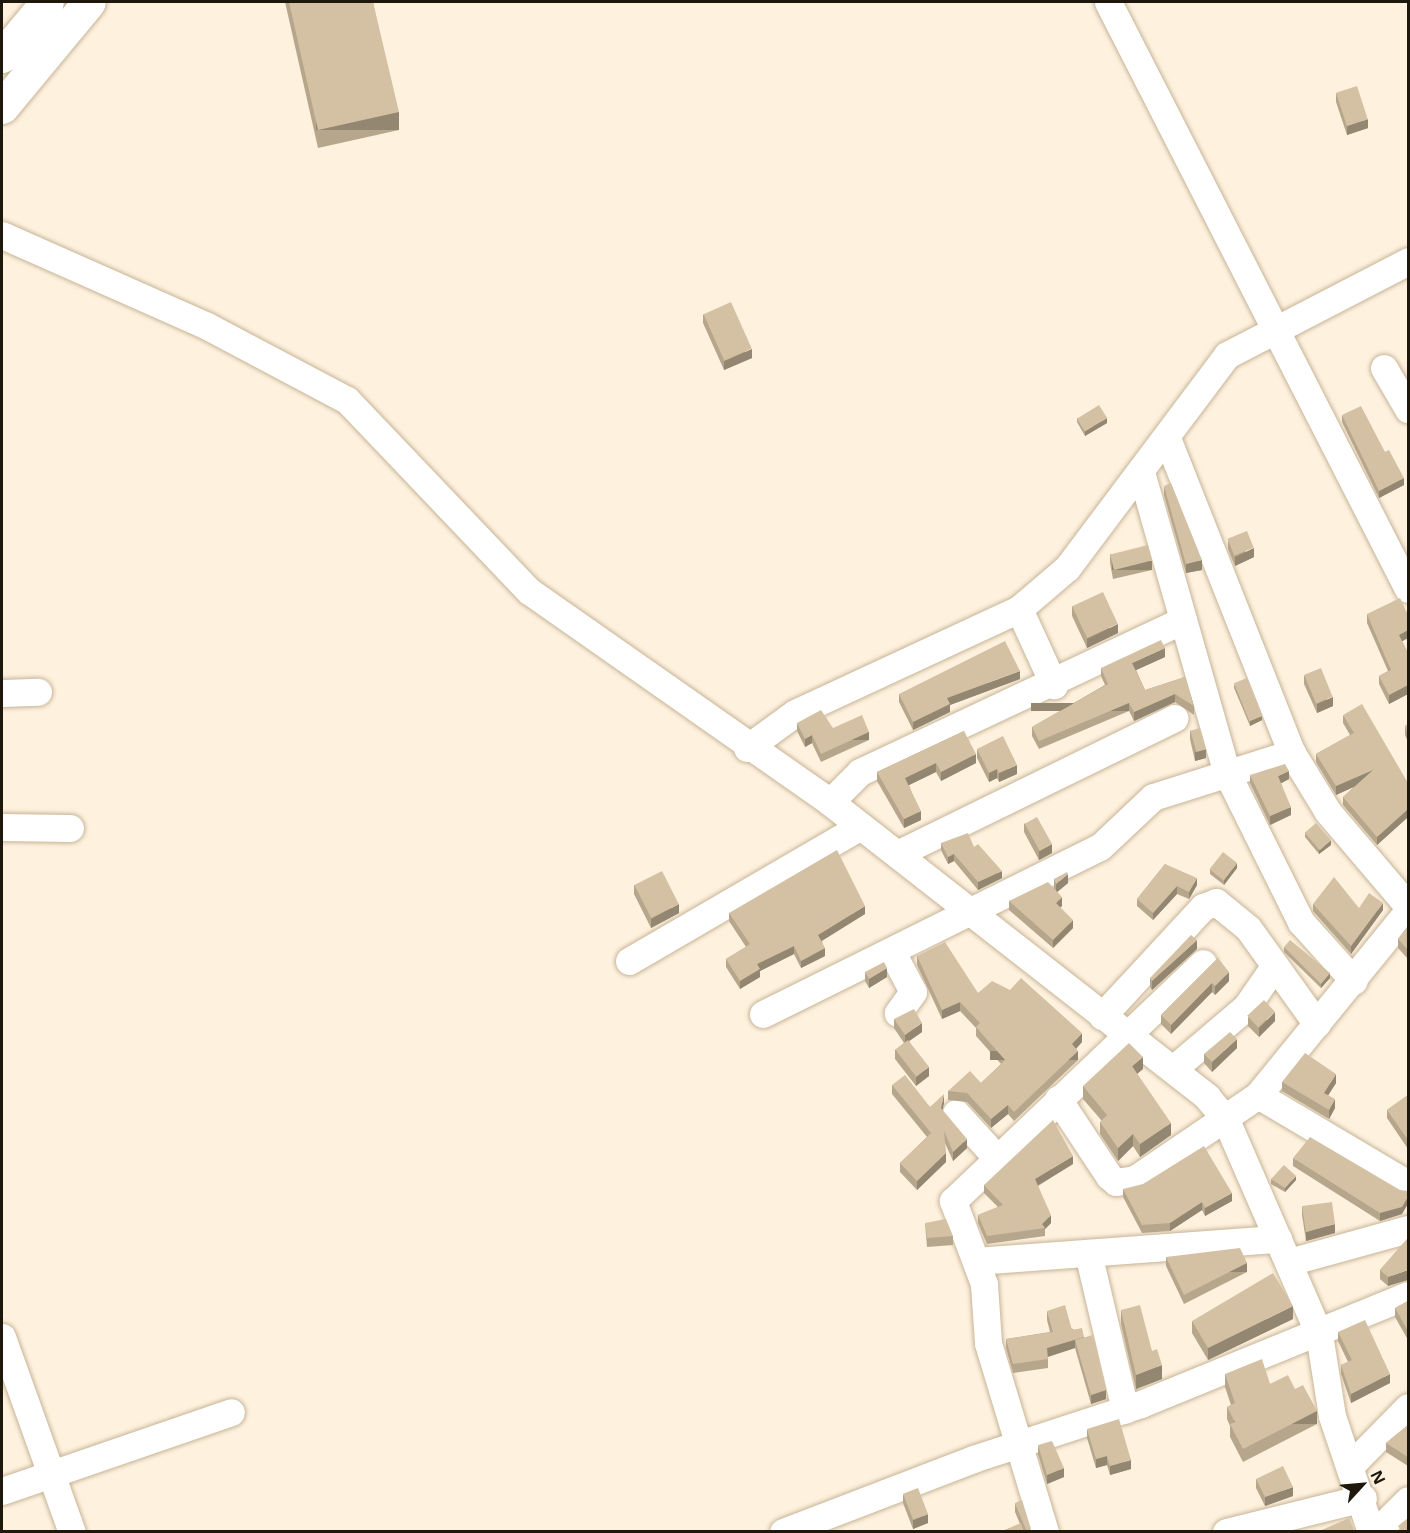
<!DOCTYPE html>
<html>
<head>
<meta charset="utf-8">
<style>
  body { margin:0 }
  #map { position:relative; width:1410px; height:1533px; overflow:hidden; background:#fef2df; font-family:"Open Sans",sans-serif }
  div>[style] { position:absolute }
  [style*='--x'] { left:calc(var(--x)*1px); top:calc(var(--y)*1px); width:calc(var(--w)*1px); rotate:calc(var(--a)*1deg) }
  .roads { filter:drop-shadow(0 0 2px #c7b496) drop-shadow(0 0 2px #c7b496) }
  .minor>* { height:27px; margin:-13.5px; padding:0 13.5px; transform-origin:13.5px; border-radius:13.5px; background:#fff }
  .major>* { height:33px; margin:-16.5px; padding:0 16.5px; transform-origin:16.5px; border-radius:16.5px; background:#fff }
  .wall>* { inset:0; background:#b6a68c }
  .shaded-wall>* { inset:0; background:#948772; transform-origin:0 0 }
  .building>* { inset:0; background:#d4c1a3; transform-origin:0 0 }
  span { translate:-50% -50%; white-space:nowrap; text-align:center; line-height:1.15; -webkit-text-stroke:4.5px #fef2df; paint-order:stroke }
  .frame { position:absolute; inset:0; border:3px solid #1e170c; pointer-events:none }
  .north { position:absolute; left:1332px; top:1455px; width:60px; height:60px; -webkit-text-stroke:4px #fef2df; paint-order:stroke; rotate:64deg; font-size:16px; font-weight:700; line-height:24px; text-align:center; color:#1e170c }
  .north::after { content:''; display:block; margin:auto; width:21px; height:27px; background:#1e170c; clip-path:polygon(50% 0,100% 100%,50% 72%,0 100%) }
</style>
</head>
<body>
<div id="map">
  <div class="roads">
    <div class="minor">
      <i style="--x:1108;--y:2;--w:659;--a:62.93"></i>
      <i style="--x:2;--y:235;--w:224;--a:23.9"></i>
      <i style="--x:207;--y:326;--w:158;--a:27.9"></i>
      <i style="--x:347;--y:400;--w:264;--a:46.4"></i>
      <i style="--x:529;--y:591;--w:368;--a:35"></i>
      <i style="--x:830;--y:802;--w:479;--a:38"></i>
      <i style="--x:1207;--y:1097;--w:30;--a:50"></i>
      <i style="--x:1226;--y:1120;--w:233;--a:66.5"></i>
      <i style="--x:1319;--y:1334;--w:83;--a:81"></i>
      <i style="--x:1332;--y:1416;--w:122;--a:71.4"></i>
      <i style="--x:1384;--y:368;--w:48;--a:59.7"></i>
      <i style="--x:1167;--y:438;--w:339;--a:68.4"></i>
      <i style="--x:1292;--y:753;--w:69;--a:58.6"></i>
      <i style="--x:1328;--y:812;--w:123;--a:49.6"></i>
      <i style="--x:1141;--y:472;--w:311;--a:74.1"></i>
      <i style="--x:1226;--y:771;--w:169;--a:63.6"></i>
      <i style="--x:1301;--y:922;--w:79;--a:48.1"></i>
      <i style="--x:1019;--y:609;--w:63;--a:-40.5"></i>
      <i style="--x:1067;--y:568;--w:266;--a:-53.1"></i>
      <i style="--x:1227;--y:355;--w:204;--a:-27.4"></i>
      <i style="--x:2;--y:693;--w:36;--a:-2"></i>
      <i style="--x:747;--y:748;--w:59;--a:-36.1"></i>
      <i style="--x:795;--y:713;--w:247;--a:-24.9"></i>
      <i style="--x:1019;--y:609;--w:84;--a:65.3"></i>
      <i style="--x:830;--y:802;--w:42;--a:-45"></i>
      <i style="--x:860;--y:772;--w:357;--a:-25.2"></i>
      <i style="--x:2;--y:827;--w:68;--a:0.8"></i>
      <i style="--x:897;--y:854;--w:309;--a:-26.1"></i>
      <i style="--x:892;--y:952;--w:45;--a:62.3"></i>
      <i style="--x:913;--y:992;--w:26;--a:126"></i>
      <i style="--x:629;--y:961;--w:268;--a:-30.2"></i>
      <i style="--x:763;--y:1014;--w:376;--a:-26.4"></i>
      <i style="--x:1100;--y:847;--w:73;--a:-43.3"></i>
      <i style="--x:1153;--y:797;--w:146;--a:-17.6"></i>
      <i style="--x:1102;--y:1016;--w:149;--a:-47.2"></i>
      <i style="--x:1203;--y:907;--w:14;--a:-21"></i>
      <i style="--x:1216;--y:902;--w:41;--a:39.1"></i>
      <i style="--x:1248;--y:928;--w:118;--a:54.3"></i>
      <i style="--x:1173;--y:1069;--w:96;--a:-40.3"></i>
      <i style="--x:1246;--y:1007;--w:47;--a:-55.3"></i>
      <i style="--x:1258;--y:1095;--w:174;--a:30.7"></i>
      <i style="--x:1058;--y:1099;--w:92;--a:56.5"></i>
      <i style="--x:1109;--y:1176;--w:9;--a:41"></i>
      <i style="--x:1116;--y:1182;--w:19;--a:-9"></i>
      <i style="--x:1135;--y:1179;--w:149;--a:-34.3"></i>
      <i style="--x:1258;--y:1095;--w:237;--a:-50.8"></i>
      <i style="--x:956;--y:1113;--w:59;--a:47.7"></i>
      <i style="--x:1088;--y:1253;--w:161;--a:76.7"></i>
      <i style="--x:976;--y:1261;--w:303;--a:-4.2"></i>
      <i style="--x:1289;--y:1262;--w:123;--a:-15.5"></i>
      <i style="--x:2;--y:1337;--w:207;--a:70.3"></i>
      <i style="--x:1351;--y:1465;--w:81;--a:-45.5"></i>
      <i style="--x:2;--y:1491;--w:242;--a:-19"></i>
      <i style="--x:783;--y:1532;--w:204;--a:-21"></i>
      <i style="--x:973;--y:1459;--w:177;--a:-18.1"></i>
      <i style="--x:1141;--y:1404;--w:288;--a:-22.2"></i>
      <i style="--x:1045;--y:1532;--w:197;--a:-106.8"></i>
      <i style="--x:988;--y:1343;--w:59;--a:-93.9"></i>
      <i style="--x:984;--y:1284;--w:89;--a:-110.5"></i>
      <i style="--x:953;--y:1201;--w:345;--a:-43.6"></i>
      <i style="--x:1226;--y:1532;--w:141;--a:-13.9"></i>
      <i style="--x:1376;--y:1532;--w:45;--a:-45"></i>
    </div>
    <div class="major">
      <i style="--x:2;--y:56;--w:70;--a:-50.2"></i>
      <i style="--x:2;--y:107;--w:136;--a:-50.4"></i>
    </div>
  </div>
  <div class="wall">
    <i style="clip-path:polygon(285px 2px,373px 2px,399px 130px,318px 148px)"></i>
    <i style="clip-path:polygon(1336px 93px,1368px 128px,1347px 135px,1336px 102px)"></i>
    <i style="clip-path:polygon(703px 314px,752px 358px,724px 370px,703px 323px)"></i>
    <i style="clip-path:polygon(1342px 415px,1385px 452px,1404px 485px,1379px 498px,1342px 422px)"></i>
    <i style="clip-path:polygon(1077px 418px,1107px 423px,1085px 436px,1077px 422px)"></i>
    <i style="clip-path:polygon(1164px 486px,1202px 570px,1186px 573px,1164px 495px)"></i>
    <i style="clip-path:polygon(1228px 540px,1254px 557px,1235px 566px,1228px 549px)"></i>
    <i style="clip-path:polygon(1110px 554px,1152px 570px,1113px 579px,1110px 563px)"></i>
    <i style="clip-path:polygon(1072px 606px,1118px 633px,1087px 648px,1072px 616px)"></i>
    <i style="clip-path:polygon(1367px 614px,1408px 615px,1408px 638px,1402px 641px,1408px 653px,1408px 694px,1389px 704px,1379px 684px,1379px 676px,1388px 671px,1367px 623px)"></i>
    <i style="clip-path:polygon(1165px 657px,1136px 670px,1145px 690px,1185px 677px,1194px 706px,1194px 715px,1175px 702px,1134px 721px,1129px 711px,1039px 749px,1032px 736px,1032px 727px,1105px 685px,1101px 676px,1101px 668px)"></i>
    <i style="clip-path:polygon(1304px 675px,1333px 706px,1317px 713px,1304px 684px)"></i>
    <i style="clip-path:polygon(1020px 679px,950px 705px,950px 712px,913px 730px,899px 702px,899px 694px)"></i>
    <i style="clip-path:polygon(1234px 684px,1262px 720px,1250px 726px,1234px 688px)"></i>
    <i style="clip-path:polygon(1343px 715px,1408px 783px,1408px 819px,1407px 818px,1377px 845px,1343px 805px,1343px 797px,1354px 787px,1336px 795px,1316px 762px,1316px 754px,1350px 735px,1343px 723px)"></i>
    <i style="clip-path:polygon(797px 723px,833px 728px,869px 740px,821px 762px,812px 743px,805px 747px,797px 731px)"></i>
    <i style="clip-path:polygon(1408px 724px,1408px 742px,1405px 735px,1405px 726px)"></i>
    <i style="clip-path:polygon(1190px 730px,1206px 758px,1195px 761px,1190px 739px)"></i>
    <i style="clip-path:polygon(964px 731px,976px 763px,941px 781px,936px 772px,909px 785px,921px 820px,904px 828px,877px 781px,877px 772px)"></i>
    <i style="clip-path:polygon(977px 749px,1017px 774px,999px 782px,997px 778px,989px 782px,977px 758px)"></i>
    <i style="clip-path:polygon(1250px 775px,1289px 779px,1281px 783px,1291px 815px,1270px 825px,1250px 783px)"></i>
    <i style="clip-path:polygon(1024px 823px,1052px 853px,1039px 860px,1024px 832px)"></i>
    <i style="clip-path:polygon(1305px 833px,1331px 845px,1319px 854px,1305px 837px)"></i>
    <i style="clip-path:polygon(941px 843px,974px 847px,1002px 878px,978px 890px,954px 861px,948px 864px,941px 850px)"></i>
    <i style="clip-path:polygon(1165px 864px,1197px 885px,1189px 899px,1177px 894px,1153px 920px,1137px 906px,1137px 899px)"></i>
    <i style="clip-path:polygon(1237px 868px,1224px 885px,1210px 874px,1210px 870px)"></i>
    <i style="clip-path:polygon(1054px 879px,1068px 883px,1057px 892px,1062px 906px,1060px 907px,1073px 928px,1053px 948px,1009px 910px,1009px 901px,1054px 888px)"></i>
    <i style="clip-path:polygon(634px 885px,679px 913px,651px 928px,634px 894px)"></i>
    <i style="clip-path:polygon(1313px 904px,1359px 908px,1383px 910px,1351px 954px,1313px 911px)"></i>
    <i style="clip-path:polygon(729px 913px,865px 914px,822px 941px,825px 956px,801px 968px,794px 954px,760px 971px,760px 977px,740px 989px,726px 967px,726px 959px,746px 947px,729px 921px)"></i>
    <i style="clip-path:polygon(1408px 926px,1408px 959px,1398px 948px,1398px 939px)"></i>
    <i style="clip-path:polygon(1284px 947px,1330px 978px,1321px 988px,1284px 952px)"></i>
    <i style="clip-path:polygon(1197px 949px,1152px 990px,1150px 987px,1150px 978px)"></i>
    <i style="clip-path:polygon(917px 956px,978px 993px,1082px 1042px,1076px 1049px,1078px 1060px,1014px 1121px,1008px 1114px,991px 1128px,967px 1102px,948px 1100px,948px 1091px,981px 1083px,1001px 1064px,976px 1036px,976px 1028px,960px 1011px,942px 1019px,917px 965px)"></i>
    <i style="clip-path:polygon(1218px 958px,1229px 981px,1215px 995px,1212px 992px,1171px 1034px,1161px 1024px,1161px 1015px)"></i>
    <i style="clip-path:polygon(865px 972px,887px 977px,869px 988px,865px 981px)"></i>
    <i style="clip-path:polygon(1248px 1017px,1275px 1021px,1259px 1037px,1248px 1026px)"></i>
    <i style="clip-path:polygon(894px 1019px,922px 1032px,909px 1041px,929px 1076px,916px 1086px,895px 1059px,895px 1050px,904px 1043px,894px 1028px)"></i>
    <i style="clip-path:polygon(1237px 1048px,1212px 1072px,1204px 1063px,1204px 1054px)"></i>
    <i style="clip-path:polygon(1143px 1069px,1137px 1074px,1171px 1135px,1140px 1157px,1133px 1146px,1118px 1161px,1100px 1134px,1100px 1122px,1102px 1121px,1083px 1099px,1083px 1086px)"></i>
    <i style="clip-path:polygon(1282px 1082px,1336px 1083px,1328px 1095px,1335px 1108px,1329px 1119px,1282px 1091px)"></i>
    <i style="clip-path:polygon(892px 1085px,930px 1107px,944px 1103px,942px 1110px,967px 1148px,953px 1161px,945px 1143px,946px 1162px,917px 1190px,900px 1172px,900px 1163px,927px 1137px,892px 1094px)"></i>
    <i style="clip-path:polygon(1408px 1095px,1408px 1149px,1387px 1118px,1387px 1110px)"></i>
    <i style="clip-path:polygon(1293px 1158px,1402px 1214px,1380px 1221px,1293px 1166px)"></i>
    <i style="clip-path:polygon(1073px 1164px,1038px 1186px,1051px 1223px,1045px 1229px,1045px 1236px,987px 1244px,978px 1223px,978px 1215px,998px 1207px,984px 1193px,984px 1185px)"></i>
    <i style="clip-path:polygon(1271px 1179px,1296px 1180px,1285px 1192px,1271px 1184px)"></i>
    <i style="clip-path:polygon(1123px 1189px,1232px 1201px,1205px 1216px,1202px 1210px,1170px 1231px,1142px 1233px,1123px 1197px)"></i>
    <i style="clip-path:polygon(1302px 1206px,1335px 1233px,1306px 1241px,1302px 1215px)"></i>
    <i style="clip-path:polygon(925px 1223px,953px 1236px,953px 1245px,927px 1247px)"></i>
    <i style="clip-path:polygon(1408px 1238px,1388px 1286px,1380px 1279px,1380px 1270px)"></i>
    <i style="clip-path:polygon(1166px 1257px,1247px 1272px,1184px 1304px,1166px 1266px)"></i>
    <i style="clip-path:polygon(1408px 1301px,1408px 1340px,1395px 1317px,1395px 1308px)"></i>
    <i style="clip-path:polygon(1121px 1310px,1152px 1351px,1162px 1379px,1136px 1389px,1121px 1324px)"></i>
    <i style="clip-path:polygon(1047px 1311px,1084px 1337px,1106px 1399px,1091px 1404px,1075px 1348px,1048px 1357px,1048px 1368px,1013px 1373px,1006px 1348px,1006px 1339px,1050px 1332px,1047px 1320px)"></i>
    <i style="clip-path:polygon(1293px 1319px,1208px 1360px,1192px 1333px,1192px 1321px)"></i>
    <i style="clip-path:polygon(1338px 1332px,1390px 1383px,1351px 1403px,1341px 1374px,1341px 1365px,1348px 1362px,1338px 1341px)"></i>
    <i style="clip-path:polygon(1225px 1374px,1295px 1389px,1317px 1424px,1243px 1462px,1230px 1437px,1230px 1426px,1227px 1419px,1227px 1407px,1231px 1405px,1225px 1387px)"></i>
    <i style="clip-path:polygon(1408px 1425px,1408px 1466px,1386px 1452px,1386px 1443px)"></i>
    <i style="clip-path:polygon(1087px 1429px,1131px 1469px,1110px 1475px,1107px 1465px,1096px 1468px,1087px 1438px)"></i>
    <i style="clip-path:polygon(1038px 1445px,1064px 1477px,1047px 1484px,1038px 1454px)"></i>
    <i style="clip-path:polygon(1256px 1479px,1293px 1496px,1265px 1506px,1256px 1488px)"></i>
    <i style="clip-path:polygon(903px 1494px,928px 1523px,913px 1529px,903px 1503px)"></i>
    <i style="clip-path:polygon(1015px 1503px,1031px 1532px,1005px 1532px,1005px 1530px,1020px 1524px,1015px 1512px)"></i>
  </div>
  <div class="shaded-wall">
    <i style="left:399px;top:112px;width:18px;height:83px;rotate:90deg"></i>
    <i style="clip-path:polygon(1368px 119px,1368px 128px,1347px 135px,1347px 126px)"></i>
    <i style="clip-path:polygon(752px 349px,752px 358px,724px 370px,724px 361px)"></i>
    <i style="clip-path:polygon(1107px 418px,1107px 423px,1085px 436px,1085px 431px)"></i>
    <i style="clip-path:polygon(1404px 478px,1404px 485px,1379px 498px,1379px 491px)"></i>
    <i style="clip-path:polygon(1254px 548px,1254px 557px,1235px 566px,1235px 557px)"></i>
    <i style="clip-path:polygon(1202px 560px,1202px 570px,1186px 573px,1186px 564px)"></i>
    <i style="left:1152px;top:561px;width:9px;height:40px;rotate:90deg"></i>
    <i style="clip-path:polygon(1118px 624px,1118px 633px,1087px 648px,1087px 639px)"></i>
    <i style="clip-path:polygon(1408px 630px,1408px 638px,1399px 643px,1399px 635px)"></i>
    <i style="clip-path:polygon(1165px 648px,1165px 657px,1132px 672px,1132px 663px)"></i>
    <i style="clip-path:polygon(1020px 671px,1020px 679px,950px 705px,950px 712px,913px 730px,913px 722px,947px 698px)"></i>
    <i style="clip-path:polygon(1408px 685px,1408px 694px,1389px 704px,1389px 695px)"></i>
    <i style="clip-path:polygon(1175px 694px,1175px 702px,1134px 721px,1134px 712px)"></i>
    <i style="clip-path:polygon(1333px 697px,1333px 706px,1317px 713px,1317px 704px)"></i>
    <i style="left:1129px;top:703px;width:8px;height:98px;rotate:90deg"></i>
    <i style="clip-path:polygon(1262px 716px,1262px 720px,1250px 726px,1250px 721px)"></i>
    <i style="left:869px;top:732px;width:8px;height:53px;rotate:90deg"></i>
    <i style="clip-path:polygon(812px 735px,812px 743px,805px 747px,805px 739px)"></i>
    <i style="clip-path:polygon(1206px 749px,1206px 758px,1195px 761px,1195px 752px)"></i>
    <i style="clip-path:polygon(976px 754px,976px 763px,941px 781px,941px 772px)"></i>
    <i style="clip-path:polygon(936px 763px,936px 772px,905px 787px,905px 778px)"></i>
    <i style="clip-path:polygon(1017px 765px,1017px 774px,999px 782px,999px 773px)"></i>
    <i style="clip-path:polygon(997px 769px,997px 778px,989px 782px,989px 773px)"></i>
    <i style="clip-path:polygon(1373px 770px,1373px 778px,1336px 795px,1336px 786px)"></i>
    <i style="clip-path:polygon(1289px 771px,1289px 779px,1278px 785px,1278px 776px)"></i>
    <i style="clip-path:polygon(1291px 807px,1291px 815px,1270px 825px,1270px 816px)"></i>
    <i style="clip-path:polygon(1407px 810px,1407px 818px,1377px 845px,1377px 837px)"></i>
    <i style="clip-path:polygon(921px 811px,921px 820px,904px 828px,904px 819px)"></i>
    <i style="clip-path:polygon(1331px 840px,1331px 845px,1319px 854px,1319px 850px)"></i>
    <i style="clip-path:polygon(1052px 844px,1052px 853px,1039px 860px,1039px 851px)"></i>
    <i style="clip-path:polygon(954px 854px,954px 861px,948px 864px,948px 857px)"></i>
    <i style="clip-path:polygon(1237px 863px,1237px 868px,1224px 885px,1224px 880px)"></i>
    <i style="clip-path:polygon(1002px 871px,1002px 878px,978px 890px,978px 882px)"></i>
    <i style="clip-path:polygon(1068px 874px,1068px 883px,1056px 893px,1056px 884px)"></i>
    <i style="clip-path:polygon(1197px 878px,1197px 885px,1189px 899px,1189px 892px)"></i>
    <i style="clip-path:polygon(1177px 886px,1177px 894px,1153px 920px,1153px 913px)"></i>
    <i style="clip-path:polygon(1062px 897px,1062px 906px,1056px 911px,1056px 903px)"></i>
    <i style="clip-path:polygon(1383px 903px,1383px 910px,1351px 954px,1351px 946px)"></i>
    <i style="clip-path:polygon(679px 904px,679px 913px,651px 928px,651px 919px)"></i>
    <i style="clip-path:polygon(865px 906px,865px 914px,818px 943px,818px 935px)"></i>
    <i style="clip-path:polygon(1073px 920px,1073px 928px,1053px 948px,1053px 940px)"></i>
    <i style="clip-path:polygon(1197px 940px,1197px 949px,1152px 990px,1152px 981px)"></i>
    <i style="clip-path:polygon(794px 946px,794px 954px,760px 971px,760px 977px,740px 989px,740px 981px,757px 964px)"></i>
    <i style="clip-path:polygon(825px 948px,825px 956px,801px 968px,801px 961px)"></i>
    <i style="clip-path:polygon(887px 968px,887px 977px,869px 988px,869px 979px)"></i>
    <i style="clip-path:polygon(1229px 972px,1229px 981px,1215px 995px,1215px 986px)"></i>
    <i style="clip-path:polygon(1330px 973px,1330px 978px,1321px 988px,1321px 984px)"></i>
    <i style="clip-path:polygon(1212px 983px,1212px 992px,1171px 1034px,1171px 1025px)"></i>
    <i style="clip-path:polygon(960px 1002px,960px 1011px,942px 1019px,942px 1010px)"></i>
    <i style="clip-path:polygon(1275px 1012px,1275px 1021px,1259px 1037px,1259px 1028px)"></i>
    <i style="clip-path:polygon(922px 1023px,922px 1032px,905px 1044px,905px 1035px)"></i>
    <i style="clip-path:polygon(1082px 1033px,1082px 1042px,1072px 1053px,1072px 1044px)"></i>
    <i style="clip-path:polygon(1237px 1039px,1237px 1048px,1212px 1072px,1212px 1062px)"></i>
    <i style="left:1078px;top:1051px;width:9px;height:88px;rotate:90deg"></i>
    <i style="clip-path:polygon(1143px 1057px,1143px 1069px,1132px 1078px,1132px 1066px)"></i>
    <i style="clip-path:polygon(929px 1067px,929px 1076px,916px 1086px,916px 1077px)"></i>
    <i style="clip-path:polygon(1336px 1074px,1336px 1083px,1324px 1102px,1324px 1093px)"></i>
    <i style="clip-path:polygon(944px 1094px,944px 1103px,941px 1117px,941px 1108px)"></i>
    <i style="clip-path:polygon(1335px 1099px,1335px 1108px,1329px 1119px,1329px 1110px)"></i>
    <i style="clip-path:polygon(1008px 1105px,1008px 1114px,991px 1128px,991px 1119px)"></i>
    <i style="clip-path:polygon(1171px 1123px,1171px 1135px,1140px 1157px,1140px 1144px)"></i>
    <i style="clip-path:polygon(1133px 1134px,1133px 1146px,1118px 1161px,1118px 1148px)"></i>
    <i style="clip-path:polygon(967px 1139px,967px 1148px,953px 1161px,953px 1152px)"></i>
    <i style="clip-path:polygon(946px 1153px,946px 1162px,917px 1190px,917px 1181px)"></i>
    <i style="clip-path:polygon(1073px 1156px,1073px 1164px,1035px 1187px,1035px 1179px)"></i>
    <i style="clip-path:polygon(1296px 1176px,1296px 1180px,1285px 1192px,1285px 1188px)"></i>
    <i style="clip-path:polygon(1232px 1193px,1232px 1201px,1205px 1216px,1205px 1208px)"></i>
    <i style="clip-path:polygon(1408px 1197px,1408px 1204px,1402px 1214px,1380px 1221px,1380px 1213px)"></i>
    <i style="clip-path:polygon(1202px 1202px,1202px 1210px,1170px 1231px,1170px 1223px)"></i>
    <i style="clip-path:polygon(1051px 1215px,1051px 1223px,1045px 1229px,1042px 1224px)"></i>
    <i style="clip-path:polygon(1335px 1224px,1335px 1233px,1306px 1241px,1306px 1232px)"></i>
    <i style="left:1247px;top:1263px;width:9px;height:71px;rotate:90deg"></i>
    <i style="clip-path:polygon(1408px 1270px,1408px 1280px,1388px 1286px,1388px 1277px)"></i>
    <i style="clip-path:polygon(1293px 1306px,1293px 1319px,1208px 1360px,1208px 1348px)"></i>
    <i style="clip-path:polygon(1084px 1337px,1075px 1340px,1075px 1348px,1047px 1357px,1047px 1348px)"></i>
    <i style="clip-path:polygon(1162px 1365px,1162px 1379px,1136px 1389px,1136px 1375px)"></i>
    <i style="clip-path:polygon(1390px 1374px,1390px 1383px,1351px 1403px,1351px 1394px)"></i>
    <i style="clip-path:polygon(1106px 1390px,1106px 1399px,1091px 1404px,1091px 1395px)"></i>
    <i style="left:1317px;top:1411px;width:13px;height:83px;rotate:90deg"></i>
    <i style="clip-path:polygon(1107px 1456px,1107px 1465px,1096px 1468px,1096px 1459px)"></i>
    <i style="clip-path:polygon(1131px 1460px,1131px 1469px,1110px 1475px,1110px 1466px)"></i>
    <i style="clip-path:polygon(1064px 1468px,1064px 1477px,1047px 1484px,1047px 1475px)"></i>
    <i style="clip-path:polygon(1293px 1487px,1293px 1496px,1265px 1506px,1265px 1497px)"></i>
    <i style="clip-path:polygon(928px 1514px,928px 1523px,913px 1529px,913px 1520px)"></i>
  </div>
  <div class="building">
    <i style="clip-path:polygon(289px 2px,373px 2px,399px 112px,318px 130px)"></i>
    <i style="left:1357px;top:86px;width:35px;height:22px;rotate:72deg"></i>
    <i style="left:731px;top:302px;width:51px;height:30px;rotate:66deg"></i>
    <i style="left:1099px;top:405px;width:15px;height:26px;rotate:58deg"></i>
    <i style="clip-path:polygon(1361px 406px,1385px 452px,1389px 450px,1404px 478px,1379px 491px,1342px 415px)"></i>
    <i style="clip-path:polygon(1171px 483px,1202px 560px,1186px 564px,1164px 486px)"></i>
    <i style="left:1247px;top:531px;width:18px;height:21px;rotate:68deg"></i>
    <i style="left:1148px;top:545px;width:16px;height:39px;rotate:76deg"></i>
    <i style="left:1103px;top:592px;width:35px;height:34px;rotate:65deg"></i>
    <i style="clip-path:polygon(1400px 598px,1408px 615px,1408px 630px,1399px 635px,1408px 653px,1408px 685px,1389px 695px,1379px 676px,1391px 670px,1367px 614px)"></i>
    <i style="clip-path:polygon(1161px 640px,1165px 648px,1132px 663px,1145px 690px,1185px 677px,1194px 706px,1175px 694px,1134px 712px,1129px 703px,1039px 741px,1032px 727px,1108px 684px,1101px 668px)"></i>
    <i style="clip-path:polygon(1005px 641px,1020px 671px,947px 698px,950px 704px,913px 722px,899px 694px)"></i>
    <i style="left:1321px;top:668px;width:31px;height:18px;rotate:68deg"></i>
    <i style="left:1247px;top:678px;width:41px;height:14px;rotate:68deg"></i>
    <i style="clip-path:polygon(1362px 704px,1408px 783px,1408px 811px,1407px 810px,1377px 837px,1343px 797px,1373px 770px,1336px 786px,1316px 754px,1354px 733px,1343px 715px)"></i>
    <i style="clip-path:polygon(821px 710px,833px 728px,862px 715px,869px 732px,821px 754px,812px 735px,805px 739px,797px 723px)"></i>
    <i style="clip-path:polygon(1408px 724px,1408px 734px,1405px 726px)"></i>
    <i style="left:1200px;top:728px;width:22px;height:10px;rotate:74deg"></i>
    <i style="clip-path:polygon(964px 731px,976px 754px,941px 772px,936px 763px,905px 778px,921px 811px,904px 819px,877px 772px)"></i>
    <i style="clip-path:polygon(1003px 736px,1017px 765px,999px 773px,997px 769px,989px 773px,977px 749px)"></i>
    <i style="clip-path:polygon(1285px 764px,1289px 771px,1278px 776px,1291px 807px,1270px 816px,1250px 775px)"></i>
    <i style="left:1037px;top:817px;width:31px;height:14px;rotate:61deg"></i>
    <i style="left:1316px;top:823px;width:23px;height:15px;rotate:49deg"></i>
    <i style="clip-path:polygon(968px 833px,974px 847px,978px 844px,1002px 871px,978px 882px,954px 854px,948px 857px,941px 843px)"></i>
    <i style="clip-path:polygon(837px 850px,865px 906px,818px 935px,825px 948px,801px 961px,794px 946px,757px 964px,760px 969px,740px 981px,726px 959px,750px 944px,729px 913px)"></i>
    <i style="left:1223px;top:852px;width:18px;height:22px;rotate:38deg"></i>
    <i style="clip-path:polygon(1165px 864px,1197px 878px,1189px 892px,1177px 886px,1153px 913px,1137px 899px)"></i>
    <i style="left:662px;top:871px;width:37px;height:31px;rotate:63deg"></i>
    <i style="clip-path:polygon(1067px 872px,1068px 874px,1056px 884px,1054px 879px)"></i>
    <i style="clip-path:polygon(1334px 877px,1359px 908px,1369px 893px,1383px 903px,1351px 946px,1313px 904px)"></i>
    <i style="clip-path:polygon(1048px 882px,1062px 897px,1056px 903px,1073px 920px,1053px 940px,1009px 901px)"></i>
    <i style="clip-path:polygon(1408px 926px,1408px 950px,1398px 939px)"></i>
    <i style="clip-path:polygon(1191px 935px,1197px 940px,1152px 981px,1150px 978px)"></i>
    <i style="clip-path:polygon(1290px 940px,1330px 973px,1321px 984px,1284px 947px)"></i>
    <i style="clip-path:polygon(945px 942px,978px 993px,992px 981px,1010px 990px,1021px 978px,1082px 1033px,1072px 1044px,1078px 1051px,1014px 1112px,1008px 1105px,991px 1119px,967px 1093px,948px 1091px,970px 1071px,981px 1083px,1005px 1060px,976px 1027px,980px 1023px,960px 1002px,942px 1010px,917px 956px)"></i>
    <i style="clip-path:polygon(1218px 958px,1229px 972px,1215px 986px,1212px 983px,1171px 1025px,1161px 1015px)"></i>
    <i style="clip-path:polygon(884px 962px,887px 968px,869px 979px,865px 972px)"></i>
    <i style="left:1264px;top:1000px;width:16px;height:23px;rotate:47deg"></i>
    <i style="clip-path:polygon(914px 1009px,922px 1023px,905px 1035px,894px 1019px)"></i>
    <i style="clip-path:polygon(1230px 1032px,1237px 1039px,1212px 1062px,1204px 1054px)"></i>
    <i style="left:908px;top:1040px;width:34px;height:16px;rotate:52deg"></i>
    <i style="clip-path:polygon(1129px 1043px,1143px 1057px,1132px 1066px,1171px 1123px,1140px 1144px,1133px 1134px,1118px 1148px,1100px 1122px,1107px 1115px,1083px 1086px)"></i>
    <i style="clip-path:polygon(1305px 1053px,1336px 1074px,1324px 1093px,1335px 1099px,1329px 1110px,1282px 1082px)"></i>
    <i style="clip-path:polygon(905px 1075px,930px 1107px,944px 1094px,941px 1108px,967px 1139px,953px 1152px,944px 1131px,946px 1153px,917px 1181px,900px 1163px,931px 1133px,892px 1085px)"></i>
    <i style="clip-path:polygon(1408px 1095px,1408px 1140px,1387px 1110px)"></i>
    <i style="clip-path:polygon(1053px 1120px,1073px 1156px,1035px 1179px,1051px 1215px,1042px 1224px,1045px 1228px,987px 1236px,978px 1215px,1003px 1205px,984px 1185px)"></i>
    <i style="clip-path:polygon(1310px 1137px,1400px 1190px,1408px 1191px,1408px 1197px,1402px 1207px,1380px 1213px,1293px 1158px)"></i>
    <i style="clip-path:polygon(1204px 1146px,1232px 1193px,1205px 1208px,1202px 1202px,1170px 1223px,1142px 1225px,1123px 1189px,1143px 1184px)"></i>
    <i style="clip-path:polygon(1284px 1165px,1296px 1176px,1285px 1188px,1271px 1179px)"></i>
    <i style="clip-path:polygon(1332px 1202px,1335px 1224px,1306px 1232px,1302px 1206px)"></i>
    <i style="clip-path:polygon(946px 1219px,953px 1236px,927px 1238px,925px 1223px)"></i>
    <i style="clip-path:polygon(1408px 1238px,1408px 1270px,1388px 1277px,1380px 1270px)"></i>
    <i style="clip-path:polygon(1240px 1248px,1247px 1263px,1184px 1295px,1166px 1257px)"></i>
    <i style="clip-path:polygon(1273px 1273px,1293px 1306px,1208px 1348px,1192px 1321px)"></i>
    <i style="clip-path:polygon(1408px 1301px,1408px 1331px,1395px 1308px)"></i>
    <i style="clip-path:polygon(1065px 1305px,1072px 1330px,1082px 1328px,1084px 1337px,1047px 1348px,1048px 1359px,1013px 1364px,1006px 1339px,1053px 1332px,1047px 1311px)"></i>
    <i style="clip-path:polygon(1140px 1305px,1152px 1351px,1157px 1349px,1162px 1365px,1136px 1375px,1121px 1310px)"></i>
    <i style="clip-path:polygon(1365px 1320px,1390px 1374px,1351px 1394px,1341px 1365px,1352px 1360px,1338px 1332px)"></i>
    <i style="clip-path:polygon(1093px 1335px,1106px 1390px,1091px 1395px,1075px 1340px)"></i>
    <i style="clip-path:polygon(1262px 1359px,1270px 1384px,1288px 1375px,1295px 1389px,1303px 1385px,1317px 1411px,1243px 1449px,1230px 1424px,1235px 1422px,1227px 1407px,1235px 1403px,1225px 1374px)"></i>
    <i style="clip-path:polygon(1119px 1419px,1131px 1460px,1110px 1466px,1107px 1456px,1096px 1459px,1087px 1429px)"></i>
    <i style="clip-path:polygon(1408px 1425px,1408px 1457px,1386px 1443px)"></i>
    <i style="clip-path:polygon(1052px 1441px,1064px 1468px,1047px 1475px,1038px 1445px)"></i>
    <i style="clip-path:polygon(1283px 1466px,1293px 1487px,1265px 1497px,1256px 1479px)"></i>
    <i style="left:918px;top:1488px;width:28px;height:16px;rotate:69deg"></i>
    <i style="clip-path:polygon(1022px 1500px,1031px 1529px,1026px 1530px,1015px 1503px)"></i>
    <i style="clip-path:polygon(1349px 1518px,1355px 1532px,1317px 1532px)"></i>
    <i style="clip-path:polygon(1408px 1518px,1408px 1532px,1402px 1532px,1398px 1526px)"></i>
    <i style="clip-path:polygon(1021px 1523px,1024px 1532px,1006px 1532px,1005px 1530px)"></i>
  </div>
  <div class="frame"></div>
  <div class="north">N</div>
</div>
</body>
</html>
